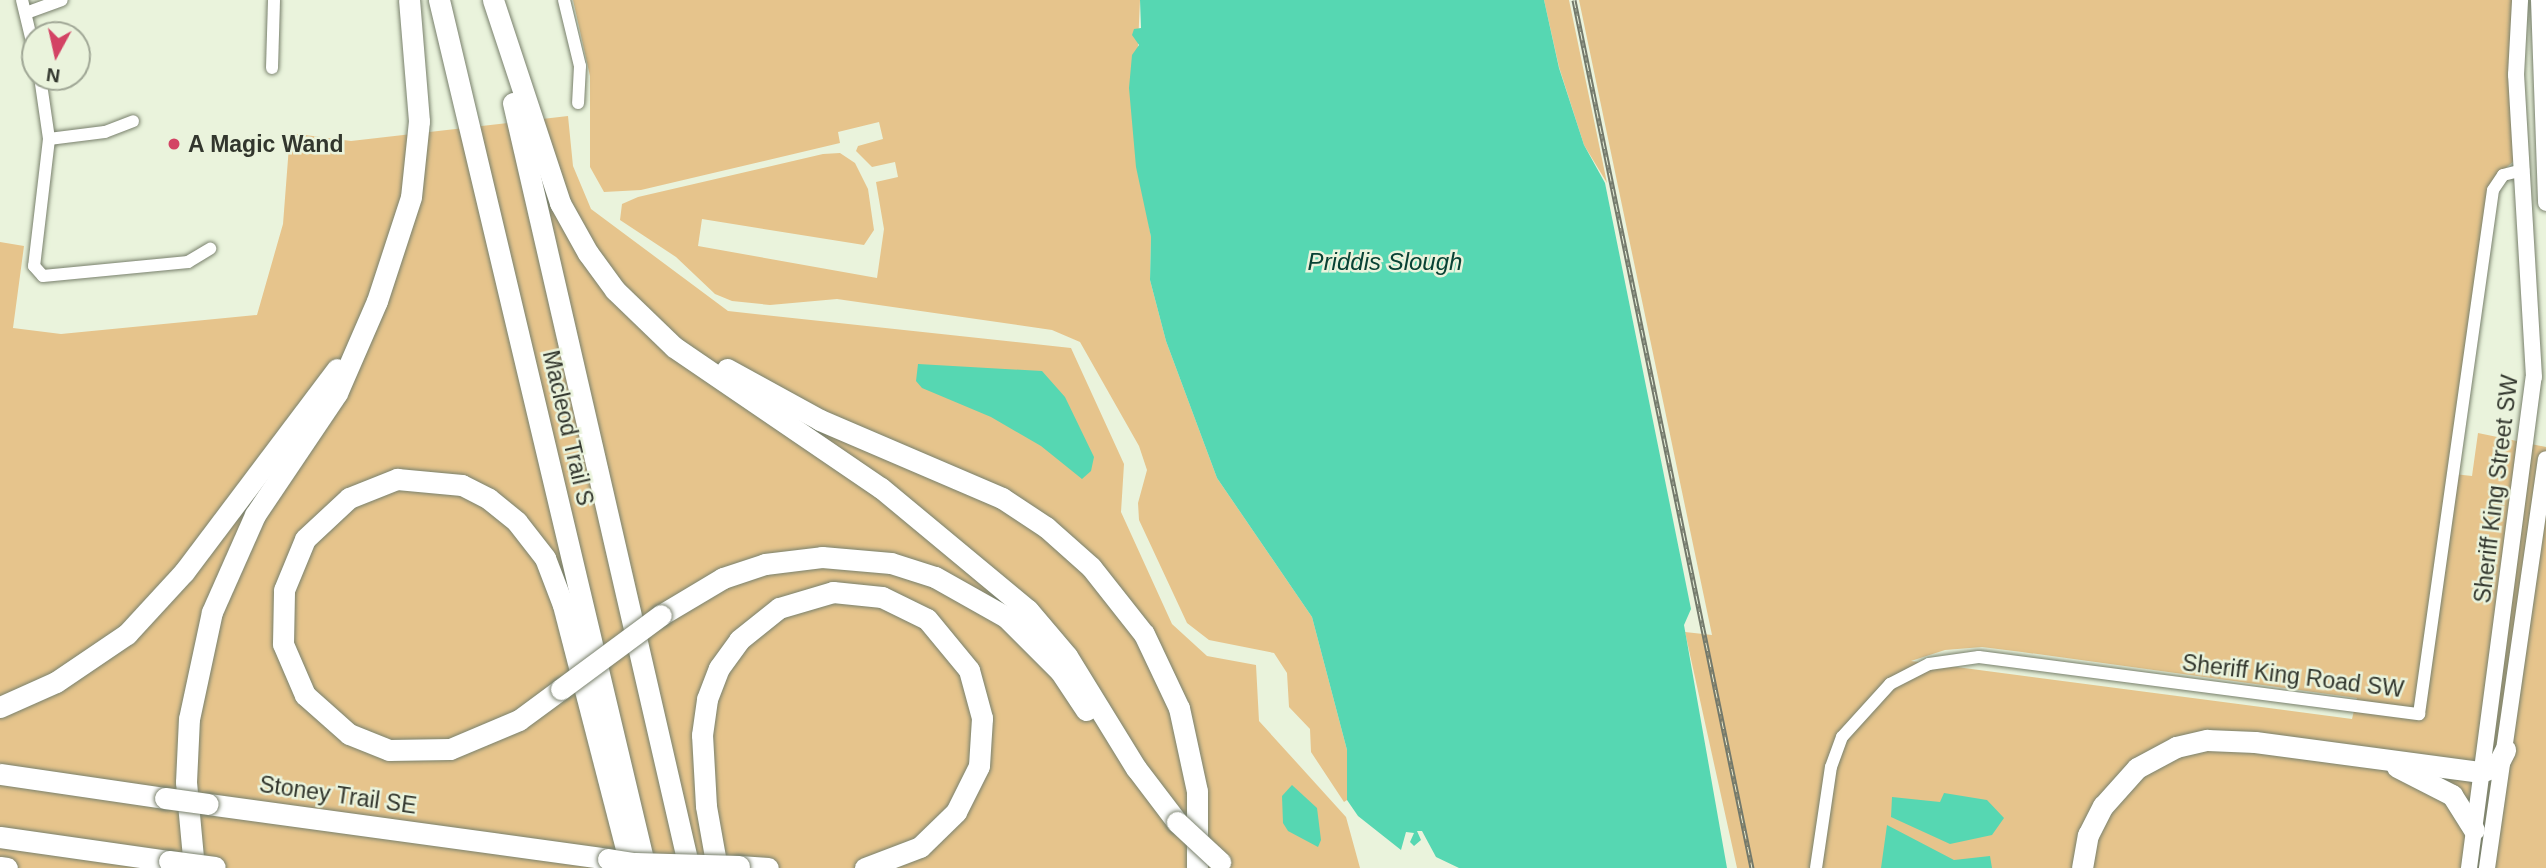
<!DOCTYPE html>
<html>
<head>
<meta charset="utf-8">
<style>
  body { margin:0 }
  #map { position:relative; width:2546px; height:868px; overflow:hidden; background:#eaf3dc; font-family:Helvetica,sans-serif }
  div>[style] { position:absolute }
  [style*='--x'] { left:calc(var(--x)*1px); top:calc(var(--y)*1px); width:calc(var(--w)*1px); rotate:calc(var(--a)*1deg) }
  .green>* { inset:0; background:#e6c48c }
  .water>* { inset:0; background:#56d7b2 }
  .roads { filter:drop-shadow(0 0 2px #78806c) drop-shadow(0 0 2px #78806c) }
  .street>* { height:12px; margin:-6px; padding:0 6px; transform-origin:6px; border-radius:6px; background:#fff }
  .secondary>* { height:16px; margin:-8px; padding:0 8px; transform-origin:8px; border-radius:8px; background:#fff }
  .highway>* { height:21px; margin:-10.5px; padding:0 10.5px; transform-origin:10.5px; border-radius:10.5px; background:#fff }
  .rail>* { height:5px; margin-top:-2.5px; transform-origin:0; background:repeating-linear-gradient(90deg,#eaf3dc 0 8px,#73796b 0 16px); box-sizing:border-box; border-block:2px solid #73796b }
  .bridges { filter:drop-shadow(0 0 2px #78806c) drop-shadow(0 0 2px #78806c) }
  .highway-bridge>* { height:21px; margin:-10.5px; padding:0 10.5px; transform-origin:10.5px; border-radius:10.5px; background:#fff }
  .dots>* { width:19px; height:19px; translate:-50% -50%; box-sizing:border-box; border:4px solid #eaf3dc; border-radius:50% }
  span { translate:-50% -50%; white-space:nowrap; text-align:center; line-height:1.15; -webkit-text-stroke:5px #eaf3dc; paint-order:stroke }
  .poi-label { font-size:23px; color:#32362d; font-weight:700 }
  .left { translate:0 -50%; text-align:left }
  .street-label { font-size:23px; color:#32362d }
  .water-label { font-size:24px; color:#084234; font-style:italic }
  .north { position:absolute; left:21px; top:21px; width:70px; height:70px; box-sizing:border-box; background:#eaf3dc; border:2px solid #a0a796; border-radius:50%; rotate:188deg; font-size:19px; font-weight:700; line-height:28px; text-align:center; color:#32362d }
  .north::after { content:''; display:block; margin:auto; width:24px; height:32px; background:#d34364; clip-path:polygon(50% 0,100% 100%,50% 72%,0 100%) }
</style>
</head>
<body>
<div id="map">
  <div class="green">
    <i style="clip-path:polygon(573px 0,1140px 0,1134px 136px,1151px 237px,1150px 280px,1166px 341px,1217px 478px,1312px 617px,1347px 750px,1347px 800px,1344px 802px,1311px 752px,1310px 729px,1289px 707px,1287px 673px,1274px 653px,1209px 640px,1187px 623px,1139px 520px,1138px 503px,1147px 470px,1139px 446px,1080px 342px,1052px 330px,837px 299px,770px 305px,732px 301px,715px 294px,676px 257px,620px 220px,622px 204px,638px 197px,823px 154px,840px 153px,855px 163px,868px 189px,874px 230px,864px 245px,702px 219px,698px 246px,877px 278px,884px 229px,876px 182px,898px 177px,895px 162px,872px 167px,856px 151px,858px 146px,883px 139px,879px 122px,838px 132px,840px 143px,641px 190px,604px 192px,590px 167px,590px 76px)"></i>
    <i style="clip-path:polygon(1544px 0,1569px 0,1607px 183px,1584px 145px,1559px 67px)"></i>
    <i style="clip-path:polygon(evenodd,1579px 0,2515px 0,2514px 161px,2501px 172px,2454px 474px,2472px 476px,2478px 433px,2546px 447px,2546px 868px,1737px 868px,1685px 632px,1712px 635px,1579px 0,1982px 647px,2022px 652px,2357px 698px,2352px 719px,1911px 661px,1945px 650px,1982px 647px)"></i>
    <i style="clip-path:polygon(568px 116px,573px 166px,591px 209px,728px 311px,1071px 348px,1124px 464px,1121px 512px,1172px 624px,1207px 656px,1256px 665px,1259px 721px,1346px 817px,1360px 868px,0 868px,0 242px,24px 246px,13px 328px,61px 334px,257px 315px,283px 224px,290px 133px,351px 141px)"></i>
  </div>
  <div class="water">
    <i style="clip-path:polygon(1140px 0,1544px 0,1559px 68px,1584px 145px,1605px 183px,1691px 609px,1684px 625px,1727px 868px,1459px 868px,1436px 857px,1422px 831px,1417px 831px,1421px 840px,1414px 846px,1410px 842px,1414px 833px,1406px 832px,1401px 850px,1358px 816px,1347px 800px,1347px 750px,1312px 617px,1217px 478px,1166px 341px,1150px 280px,1151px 237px,1136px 167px,1129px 88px,1132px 55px,1139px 45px,1132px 35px,1134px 29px,1141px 28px)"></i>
    <i style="clip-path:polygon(918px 364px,1042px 371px,1065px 397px,1094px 457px,1091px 471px,1082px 479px,1041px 446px,991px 417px,922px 388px,916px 381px)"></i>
    <i style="clip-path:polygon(1292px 785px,1317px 808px,1321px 840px,1318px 847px,1288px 831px,1283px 823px,1282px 796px)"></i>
    <i style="clip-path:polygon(1944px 793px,1987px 800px,2004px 818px,1992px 835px,1950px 844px,1891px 817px,1892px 797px,1940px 802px)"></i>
    <i style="clip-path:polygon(1887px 825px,1954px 860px,1990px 856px,1992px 868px,1881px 868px)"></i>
  </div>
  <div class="roads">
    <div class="street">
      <i style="--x:22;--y:0;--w:56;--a:76.5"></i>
      <i style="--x:564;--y:0;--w:68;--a:76.4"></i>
      <i style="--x:580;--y:66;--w:37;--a:93"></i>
      <i style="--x:26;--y:13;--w:38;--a:-20"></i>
      <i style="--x:272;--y:68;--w:68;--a:-88.3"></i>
      <i style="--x:40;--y:77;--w:63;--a:81.7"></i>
      <i style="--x:49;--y:139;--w:128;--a:96.7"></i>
      <i style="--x:34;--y:266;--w:13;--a:48"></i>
      <i style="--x:43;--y:276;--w:146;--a:-5.5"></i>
      <i style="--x:188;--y:262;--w:26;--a:-31"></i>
      <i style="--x:49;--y:139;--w:56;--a:-7.1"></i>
      <i style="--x:105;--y:132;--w:30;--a:-21"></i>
      <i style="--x:1816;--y:868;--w:102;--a:-81.6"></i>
      <i style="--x:1831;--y:767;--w:32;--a:-70"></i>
      <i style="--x:1842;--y:737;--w:72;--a:-47.8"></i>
      <i style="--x:1890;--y:684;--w:44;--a:-27.1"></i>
      <i style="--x:1929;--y:664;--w:50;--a:-8"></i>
      <i style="--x:1979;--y:657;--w:444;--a:7.4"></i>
      <i style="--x:2419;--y:714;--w:529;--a:-81.96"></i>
      <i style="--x:2493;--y:190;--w:18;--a:-56"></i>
      <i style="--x:2503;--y:175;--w:21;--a:-14"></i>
    </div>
    <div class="secondary">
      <i style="--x:2539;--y:0;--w:203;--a:88"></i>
      <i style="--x:2469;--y:868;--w:495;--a:-82.5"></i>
      <i style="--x:2534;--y:377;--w:303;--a:-93.4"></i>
      <i style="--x:2516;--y:75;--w:75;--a:-86.9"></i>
      <i style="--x:2487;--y:868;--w:413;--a:-81.8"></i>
    </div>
    <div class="highway">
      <i style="--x:439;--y:0;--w:887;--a:76.64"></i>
      <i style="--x:493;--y:0;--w:214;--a:71.7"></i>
      <i style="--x:560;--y:203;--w:57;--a:60.8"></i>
      <i style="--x:588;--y:253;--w:46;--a:53.9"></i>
      <i style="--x:615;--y:290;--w:82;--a:44"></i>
      <i style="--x:674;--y:347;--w:250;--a:34.3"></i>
      <i style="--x:881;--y:488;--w:191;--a:39.7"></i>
      <i style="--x:1028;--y:610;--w:60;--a:49.7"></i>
      <i style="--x:1067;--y:656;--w:132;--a:58.4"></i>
      <i style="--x:1136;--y:768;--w:68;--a:52.8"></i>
      <i style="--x:513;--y:103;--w:785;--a:77.04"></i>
      <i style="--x:727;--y:369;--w:106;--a:28.7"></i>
      <i style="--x:820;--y:420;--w:198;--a:23.2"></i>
      <i style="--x:1002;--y:498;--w:53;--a:33.4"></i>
      <i style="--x:1046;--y:527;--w:60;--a:41.6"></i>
      <i style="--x:1091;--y:567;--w:85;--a:51.7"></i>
      <i style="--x:1144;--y:634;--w:82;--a:64.7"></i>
      <i style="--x:1179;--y:708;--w:85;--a:77.8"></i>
      <i style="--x:1197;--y:791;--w:77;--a:90"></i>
      <i style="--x:661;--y:615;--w:72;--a:-30.8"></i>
      <i style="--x:723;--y:578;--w:44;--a:-18.4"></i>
      <i style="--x:765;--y:564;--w:57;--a:-7"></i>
      <i style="--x:822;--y:557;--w:69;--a:5"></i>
      <i style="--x:891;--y:563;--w:46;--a:17.7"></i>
      <i style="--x:935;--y:577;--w:81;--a:29.4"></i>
      <i style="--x:1006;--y:617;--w:76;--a:45"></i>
      <i style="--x:1060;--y:671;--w:47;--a:56.3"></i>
      <i style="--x:561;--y:689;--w:52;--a:143.6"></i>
      <i style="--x:519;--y:720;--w:75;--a:157.2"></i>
      <i style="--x:450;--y:749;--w:61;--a:179.1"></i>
      <i style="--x:389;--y:750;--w:43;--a:-158.2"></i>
      <i style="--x:349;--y:734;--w:59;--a:-138.4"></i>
      <i style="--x:305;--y:695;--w:56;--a:-113.3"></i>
      <i style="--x:283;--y:644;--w:54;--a:-88.9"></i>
      <i style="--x:284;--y:590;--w:55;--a:-67.6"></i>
      <i style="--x:305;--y:539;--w:60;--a:-43"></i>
      <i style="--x:349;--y:498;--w:52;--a:-21.6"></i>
      <i style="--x:397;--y:479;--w:65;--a:5.3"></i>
      <i style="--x:462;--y:485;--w:30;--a:27"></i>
      <i style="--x:489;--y:499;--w:36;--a:39"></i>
      <i style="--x:517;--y:522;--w:46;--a:52.1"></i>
      <i style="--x:545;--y:558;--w:50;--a:69"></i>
      <i style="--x:563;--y:605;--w:272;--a:75.5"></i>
      <i style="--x:0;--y:707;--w:61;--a:-24.1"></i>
      <i style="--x:56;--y:682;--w:86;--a:-34.1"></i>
      <i style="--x:127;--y:634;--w:84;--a:-47.4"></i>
      <i style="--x:184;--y:572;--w:254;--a:-53"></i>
      <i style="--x:2397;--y:767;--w:62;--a:27"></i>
      <i style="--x:2452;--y:795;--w:41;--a:57.8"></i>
      <i style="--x:0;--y:774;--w:167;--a:8.3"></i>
      <i style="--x:208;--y:804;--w:404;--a:7.8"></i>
      <i style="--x:0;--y:837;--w:171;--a:8.1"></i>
      <i style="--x:739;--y:866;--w:29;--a:4"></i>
      <i style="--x:0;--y:867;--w:7;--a:8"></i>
      <i style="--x:194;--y:868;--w:86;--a:-95.3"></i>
      <i style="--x:186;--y:782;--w:63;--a:-87.3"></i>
      <i style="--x:189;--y:719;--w:109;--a:-77.9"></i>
      <i style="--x:212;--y:612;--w:106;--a:-66.1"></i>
      <i style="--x:255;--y:515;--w:147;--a:-56.1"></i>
      <i style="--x:337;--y:393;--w:100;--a:-66.5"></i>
      <i style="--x:377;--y:301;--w:109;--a:-71.9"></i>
      <i style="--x:411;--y:197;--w:76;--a:-84"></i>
      <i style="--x:419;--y:121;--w:121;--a:-94.7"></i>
      <i style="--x:717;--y:868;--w:63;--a:-100.1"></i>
      <i style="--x:706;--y:806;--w:71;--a:-93.2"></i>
      <i style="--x:702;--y:735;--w:36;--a:-82"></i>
      <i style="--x:707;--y:699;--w:33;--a:-69"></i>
      <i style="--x:719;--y:668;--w:34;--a:-54"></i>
      <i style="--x:739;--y:640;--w:51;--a:-38.7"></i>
      <i style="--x:779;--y:608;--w:56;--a:-16.5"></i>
      <i style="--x:833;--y:592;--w:49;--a:5.8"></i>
      <i style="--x:882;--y:597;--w:50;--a:26.1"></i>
      <i style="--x:927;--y:619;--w:66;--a:50.5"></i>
      <i style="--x:969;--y:670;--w:50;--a:74.8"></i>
      <i style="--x:982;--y:718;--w:48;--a:93.6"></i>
      <i style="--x:979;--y:766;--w:51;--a:116.6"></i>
      <i style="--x:956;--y:812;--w:50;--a:135.8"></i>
      <i style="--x:920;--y:847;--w:59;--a:159.1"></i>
      <i style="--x:2082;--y:868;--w:34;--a:-80"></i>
      <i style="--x:2088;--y:835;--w:33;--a:-63"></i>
      <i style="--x:2103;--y:806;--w:51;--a:-48.2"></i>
      <i style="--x:2137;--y:768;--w:44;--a:-28.3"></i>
      <i style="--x:2176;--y:747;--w:32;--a:-13"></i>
      <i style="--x:2207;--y:740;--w:48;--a:2.4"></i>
      <i style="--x:2255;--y:742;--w:228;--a:7.6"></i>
      <i style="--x:2481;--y:772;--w:17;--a:-21"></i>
      <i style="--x:2497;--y:766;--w:18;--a:-63"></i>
    </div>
  </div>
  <div class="rail">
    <i style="--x:1574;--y:0;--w:886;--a:78.41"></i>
  </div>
  <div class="bridges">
    <div class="highway-bridge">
      <i style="--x:561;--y:689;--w:124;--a:-36.5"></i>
      <i style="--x:165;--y:798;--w:43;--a:7.9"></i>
      <i style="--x:1177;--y:822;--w:59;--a:42.9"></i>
      <i style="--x:608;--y:859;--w:39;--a:9"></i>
      <i style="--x:169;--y:861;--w:46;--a:7.4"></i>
      <i style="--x:635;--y:863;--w:104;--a:1.7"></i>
    </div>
  </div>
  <div class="dots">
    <i style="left:174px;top:144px;background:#d34364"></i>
  </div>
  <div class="poi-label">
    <span class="left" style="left:188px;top:144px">A Magic Wand</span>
  </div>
  <div class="street-label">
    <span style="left:568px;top:428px;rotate:77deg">Macleod Trail S</span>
    <span style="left:2496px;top:489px;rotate:-83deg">Sheriff King Street SW</span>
    <span style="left:2293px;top:676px;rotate:7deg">Sheriff King Road SW</span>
    <span style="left:338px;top:795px;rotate:8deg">Stoney Trail SE</span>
  </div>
  <div class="water-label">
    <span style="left:1385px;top:262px">Priddis Slough</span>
  </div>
  <div class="north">N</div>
</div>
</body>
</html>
